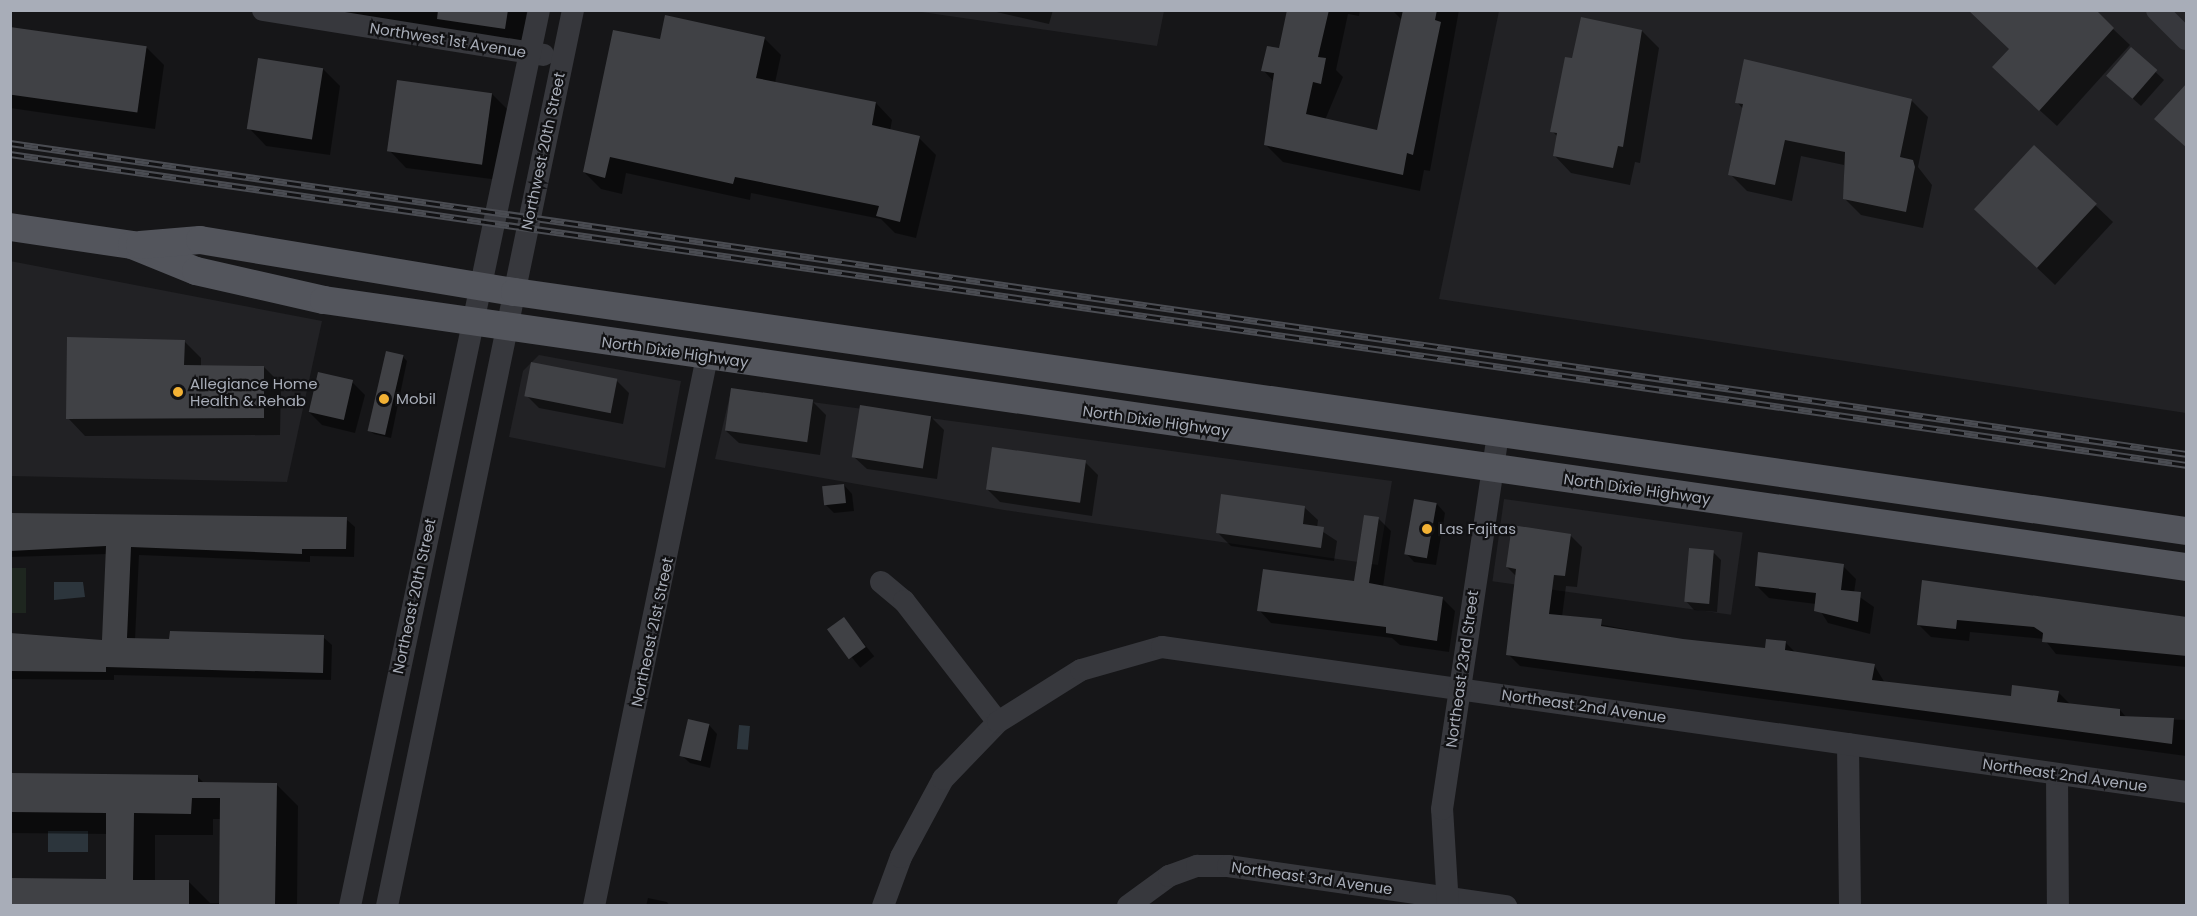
<!DOCTYPE html>
<html>
<head>
<meta charset="utf-8">
<style>
  body { margin:0 }
  #map { position:relative; width:2197px; height:916px; overflow:hidden; background:#161618; font-family:Poppins,sans-serif }
  div>[style] { position:absolute }
  [style*='--x'] { left:calc(var(--x)*1px); top:calc(var(--y)*1px); width:calc(var(--w)*1px); rotate:calc(var(--a)*1deg) }
  .built>* { inset:0; background:#222225; transform-origin:0 0 }
  .green>* { inset:0; background:#1e261f; transform-origin:0 0 }
  .water>* { inset:0; background:#2c353c; transform-origin:0 0 }
  .shadow>* { inset:0; background:#0007; transform-origin:0 0 }
  .building>* { inset:0; background:#404145; transform-origin:0 0 }
  .minor>* { height:22px; margin:-11px; padding:0 11px; transform-origin:11px; border-radius:11px; background:#37383d }
  .major>* { height:28px; margin:-14px; padding:0 14px; transform-origin:14px; border-radius:14px; background:#53555c }
  .rail>* { height:7px; margin-top:-3.5px; transform-origin:0; background:repeating-linear-gradient(90deg,#111113 0 14px,#4a4c52 0 28px); box-sizing:border-box; border-block:2px solid #4a4c52 }
  .dots>* { width:16px; height:16px; translate:-50% -50%; box-sizing:border-box; border:3px solid #111113; border-radius:50% }
  span { translate:-50% -50%; white-space:nowrap; text-align:center; line-height:1.15; -webkit-text-stroke:4.5px #111113; paint-order:stroke }
  .street-label { font-size:15px; color:#a8adb8 }
  .poi-label { font-size:15px; color:#a8adb8 }
  .left { translate:0 -50%; text-align:left }
  .frame { position:absolute; inset:0; border:12px solid #a8adb8; pointer-events:none }
</style>
</head>
<body>
<div id="map">
  <div class="built">
    <i style="clip-path:polygon(915px 11px,1164px 11px,1157px 46px)"></i>
    <i style="clip-path:polygon(1499px 11px,2186px 11px,2186px 413px,1439px 299px)"></i>
    <i style="clip-path:polygon(10px 261px,322px 321px,287px 482px,11px 476px)"></i>
    <i style="clip-path:polygon(539px 355px,681px 381px,665px 468px,509px 437px,523px 371px)"></i>
    <i style="clip-path:polygon(731px 391px,1392px 481px,1378px 565px,1004px 510px,715px 459px)"></i>
    <i style="left:1504px;top:499px;width:241px;height:83px;rotate:8deg"></i>
  </div>
  <div class="green">
    <i style="left:11px;top:568px;width:15px;height:45px"></i>
  </div>
  <div class="water">
    <i style="clip-path:polygon(54px 582px,83px 582px,85px 597px,54px 600px)"></i>
    <i style="left:739px;top:725px;width:11px;height:24px;rotate:5deg"></i>
    <i style="left:48px;top:831px;width:40px;height:21px"></i>
  </div>
  <div class="shadow">
    <i style="clip-path:polygon(289px 10px,527px 10px,522px 45px)"></i>
    <i style="clip-path:polygon(988px 10px,1053px 10px,1049px 24px)"></i>
    <i style="clip-path:polygon(1289px 10px,1360px 10px,1359px 16px,1348px 14px,1336px 70px,1343px 77px,1325px 120px,1378px 132px,1403px 21px,1392px 10px,1459px 10px,1430px 171px,1424px 170px,1420px 191px,1283px 162px,1266px 145px,1274px 82px,1263px 70px,1280px 50px)"></i>
    <i style="clip-path:polygon(2093px 10px,2130px 45px,2057px 126px,2011px 84px,2010px 49px)"></i>
    <i style="clip-path:polygon(10px 28px,147px 48px,164px 65px,155px 129px,10px 108px)"></i>
    <i style="clip-path:polygon(1642px 31px,1659px 48px,1640px 163px,1635px 162px,1630px 185px,1571px 173px,1554px 155px,1558px 137px,1552px 131px,1574px 60px)"></i>
    <i style="clip-path:polygon(764px 38px,781px 55px,775px 83px,876px 103px,892px 120px,890px 131px,919px 138px,936px 155px,916px 238px,895px 233px,881px 219px,751px 193px,750px 200px,626px 173px,622px 194px,601px 189px,584px 172px,661px 41px)"></i>
    <i style="clip-path:polygon(2131px 49px,2164px 80px,2141px 106px,2117px 84px)"></i>
    <i style="clip-path:polygon(323px 69px,340px 86px,330px 155px,266px 146px,249px 128px)"></i>
    <i style="clip-path:polygon(492px 94px,509px 111px,499px 180px,406px 168px,389px 150px)"></i>
    <i style="clip-path:polygon(1911px 100px,1928px 117px,1918px 167px,1932px 185px,1923px 228px,1861px 215px,1844px 198px,1844px 165px,1801px 156px,1792px 201px,1747px 191px,1730px 174px,1743px 109px,1737px 102px)"></i>
    <i style="clip-path:polygon(2034px 147px,2113px 222px,2055px 285px,1993px 226px)"></i>
    <i style="clip-path:polygon(184px 341px,201px 358px,201px 367px,264px 367px,281px 384px,280px 435px,85px 436px,68px 418px)"></i>
    <i style="clip-path:polygon(403px 357px,407px 361px,391px 438px,374px 434px,370px 431px)"></i>
    <i style="clip-path:polygon(616px 380px,629px 393px,623px 424px,539px 408px,526px 395px)"></i>
    <i style="clip-path:polygon(352px 382px,365px 395px,355px 433px,322px 425px,309px 412px)"></i>
    <i style="clip-path:polygon(813px 402px,826px 415px,820px 455px,739px 443px,726px 431px)"></i>
    <i style="clip-path:polygon(931px 417px,944px 430px,937px 479px,867px 469px,854px 457px)"></i>
    <i style="clip-path:polygon(1085px 462px,1098px 475px,1092px 516px,1000px 502px,987px 489px)"></i>
    <i style="clip-path:polygon(844px 485px,852px 494px,854px 511px,834px 513px,825px 504px)"></i>
    <i style="clip-path:polygon(1437px 504px,1445px 513px,1436px 565px,1414px 562px,1406px 553px)"></i>
    <i style="clip-path:polygon(1305px 508px,1318px 520px,1317px 528px,1337px 541px,1334px 561px,1231px 546px,1218px 533px)"></i>
    <i style="clip-path:polygon(10px 514px,346px 519px,355px 527px,354px 557px,310px 556px,310px 562px,139px 555px,135px 640px,323px 637px,332px 645px,331px 680px,114px 675px,114px 680px,10px 679px,10px 636px,103px 641px,107px 554px,10px 557px)"></i>
    <i style="clip-path:polygon(1378px 518px,1391px 531px,1383px 587px,1442px 598px,1455px 611px,1449px 652px,1400px 645px,1392px 638px,1271px 623px,1259px 610px,1356px 582px)"></i>
    <i style="clip-path:polygon(1570px 535px,1582px 547px,1577px 587px,1566px 586px,1562px 617px,1682px 640px,1767px 650px,1786px 643px,1796px 653px,1874px 665px,1885px 683px,2012px 698px,2058px 692px,2070px 704px,2120px 710px,2127px 718px,2186px 720px,2186px 756px,1520px 666px,1508px 654px,1516px 576px,1507px 567px)"></i>
    <i style="clip-path:polygon(1713px 552px,1721px 560px,1717px 612px,1694px 610px,1686px 601px)"></i>
    <i style="clip-path:polygon(1843px 566px,1856px 579px,1854px 593px,1874px 607px,1870px 634px,1828px 623px,1816px 604px,1769px 598px,1756px 585px)"></i>
    <i style="clip-path:polygon(1923px 581px,2186px 617px,2186px 667px,2056px 654px,2044px 639px,1970px 632px,1969px 641px,1931px 637px,1918px 624px)"></i>
    <i style="left:844px;top:619px;width:48px;height:18px;rotate:51deg"></i>
    <i style="clip-path:polygon(709px 725px,717px 734px,710px 768px,690px 763px,681px 755px)"></i>
    <i style="clip-path:polygon(evenodd,10px 775px,198px 777px,204px 783px,276px 784px,298px 806px,297px 906px,10px 906px,107px 881px,108px 834px,10px 833px,10px 775px,213px 819px,222px 819px,221px 903px,210px 903px,189px 882px,155px 881px,155px 835px,213px 835px,213px 819px)"></i>
    <i style="clip-path:polygon(648px 898px,667px 902px,670px 906px,646px 906px)"></i>
  </div>
  <div class="building">
    <i style="clip-path:polygon(438px 10px,508px 10px,505px 29px,437px 19px)"></i>
    <i style="clip-path:polygon(1287px 10px,1329px 10px,1318px 57px,1326px 58px,1321px 84px,1313px 82px,1306px 114px,1377px 130px,1403px 10px,1437px 10px,1435px 20px,1441px 22px,1413px 155px,1407px 153px,1403px 175px,1264px 145px,1274px 73px,1261px 71px,1267px 46px,1279px 48px)"></i>
    <i style="clip-path:polygon(1968px 10px,2096px 10px,2114px 28px,2039px 111px,1992px 67px,2009px 49px)"></i>
    <i style="clip-path:polygon(665px 15px,765px 37px,756px 78px,876px 102px,872px 125px,920px 136px,900px 222px,876px 216px,879px 206px,735px 177px,733px 184px,610px 157px,605px 178px,583px 172px,613px 30px,660px 39px)"></i>
    <i style="clip-path:polygon(1581px 17px,1642px 30px,1623px 147px,1618px 146px,1613px 168px,1553px 156px,1557px 133px,1550px 132px,1565px 57px,1572px 58px)"></i>
    <i style="left:10px;top:27px;width:138px;height:67px;rotate:8deg"></i>
    <i style="left:2131px;top:47px;width:35px;height:38px;rotate:41deg"></i>
    <i style="left:258px;top:58px;width:66px;height:72px;rotate:9deg"></i>
    <i style="clip-path:polygon(1744px 59px,1912px 99px,1900px 157px,1913px 160px,1915px 167px,1906px 212px,1843px 199px,1845px 152px,1785px 140px,1775px 185px,1728px 175px,1743px 104px,1735px 103px)"></i>
    <i style="left:397px;top:80px;width:96px;height:72px;rotate:8deg"></i>
    <i style="clip-path:polygon(2187px 83px,2187px 148px,2154px 119px)"></i>
    <i style="left:2034px;top:145px;width:86px;height:88px;rotate:43deg"></i>
    <i style="clip-path:polygon(67px 337px,185px 340px,184px 365px,264px 366px,264px 418px,66px 419px)"></i>
    <i style="left:386px;top:351px;width:18px;height:82px;rotate:13deg"></i>
    <i style="left:531px;top:362px;width:88px;height:35px;rotate:11deg"></i>
    <i style="left:318px;top:372px;width:36px;height:41px;rotate:13deg"></i>
    <i style="left:731px;top:388px;width:83px;height:43px;rotate:8deg"></i>
    <i style="left:860px;top:405px;width:72px;height:53px;rotate:9deg"></i>
    <i style="left:992px;top:447px;width:95px;height:43px;rotate:8deg"></i>
    <i style="left:844px;top:484px;width:19px;height:22px;rotate:84deg"></i>
    <i style="clip-path:polygon(1221px 494px,1305px 506px,1303px 524px,1324px 527px,1321px 548px,1216px 533px)"></i>
    <i style="left:1414px;top:499px;width:23px;height:56px;rotate:10deg"></i>
    <i style="clip-path:polygon(10px 513px,347px 517px,346px 549px,302px 549px,302px 554px,131px 547px,127px 638px,169px 639px,170px 631px,324px 635px,323px 673px,106px 667px,106px 672px,10px 671px,10px 633px,102px 640px,106px 546px,10px 551px)"></i>
    <i style="clip-path:polygon(1364px 515px,1379px 517px,1369px 583px,1443px 597px,1437px 641px,1386px 633px,1386px 627px,1257px 611px,1263px 569px,1354px 581px)"></i>
    <i style="clip-path:polygon(1512px 525px,1571px 534px,1565px 576px,1554px 575px,1549px 614px,1602px 619px,1601px 626px,1683px 639px,1765px 648px,1766px 639px,1786px 641px,1785px 650px,1875px 664px,1872px 680px,2011px 696px,2012px 685px,2059px 691px,2057px 702px,2120px 709px,2120px 716px,2174px 718px,2172px 744px,1506px 655px,1516px 569px,1506px 567px)"></i>
    <i style="left:1689px;top:548px;width:25px;height:54px;rotate:5deg"></i>
    <i style="clip-path:polygon(1758px 552px,1844px 564px,1841px 590px,1861px 592px,1858px 622px,1814px 611px,1816px 593px,1755px 586px)"></i>
    <i style="clip-path:polygon(1922px 580px,2187px 617px,2187px 656px,2042px 642px,2043px 633px,2034px 627px,1957px 620px,1956px 629px,1917px 625px)"></i>
    <i style="left:844px;top:617px;width:37px;height:21px;rotate:54deg"></i>
    <i style="left:688px;top:719px;width:22px;height:38px;rotate:13deg"></i>
    <i style="clip-path:polygon(10px 773px,198px 775px,198px 782px,277px 783px,275px 906px,219px 906px,220px 798px,192px 798px,191px 814px,134px 813px,133px 880px,189px 880px,189px 906px,10px 906px,10px 878px,106px 879px,106px 813px,10px 812px)"></i>
  </div>
  <div class="minor">
    <i style="--x:263;--y:10;--w:284;--a:9.1"></i>
    <i style="--x:2157;--y:10;--w:41;--a:45"></i>
    <i style="--x:881;--y:582;--w:30;--a:40"></i>
    <i style="--x:904;--y:601;--w:153;--a:52.2"></i>
    <i style="--x:1848;--y:744;--w:162;--a:89.3"></i>
    <i style="--x:2057;--y:774;--w:132;--a:89.6"></i>
    <i style="--x:350;--y:906;--w:916;--a:-78.09"></i>
    <i style="--x:387;--y:906;--w:915;--a:-78.27"></i>
    <i style="--x:594;--y:906;--w:561;--a:-78.37"></i>
    <i style="--x:883;--y:906;--w:52;--a:-69.8"></i>
    <i style="--x:901;--y:857;--w:89;--a:-61.7"></i>
    <i style="--x:943;--y:779;--w:79;--a:-46"></i>
    <i style="--x:998;--y:722;--w:98;--a:-32.1"></i>
    <i style="--x:1081;--y:670;--w:84;--a:-15.9"></i>
    <i style="--x:1162;--y:647;--w:1034;--a:8.06"></i>
    <i style="--x:1128;--y:906;--w:51;--a:-36.2"></i>
    <i style="--x:1169;--y:876;--w:30;--a:-20"></i>
    <i style="--x:1197;--y:866;--w:31;--a:0"></i>
    <i style="--x:1228;--y:866;--w:281;--a:8.2"></i>
    <i style="--x:1448;--y:906;--w:97;--a:-93.5"></i>
    <i style="--x:1442;--y:809;--w:380;--a:-81.5"></i>
  </div>
  <div class="major">
    <i style="--x:10;--y:227;--w:123;--a:8.4"></i>
    <i style="--x:132;--y:245;--w:69;--a:22.1"></i>
    <i style="--x:196;--y:271;--w:131;--a:12.8"></i>
    <i style="--x:324;--y:300;--w:1881;--a:8.16"></i>
    <i style="--x:140;--y:245;--w:60;--a:-4.8"></i>
    <i style="--x:200;--y:240;--w:319;--a:9.4"></i>
    <i style="--x:515;--y:292;--w:1688;--a:8.14"></i>
  </div>
  <div class="rail">
    <i style="--x:10;--y:143;--w:2198;--a:8.13"></i>
    <i style="--x:10;--y:154;--w:2198;--a:8.13"></i>
  </div>
  <div class="dots">
    <i style="left:178px;top:392px;background:#f2b134"></i>
    <i style="left:384px;top:399px;background:#f2b134"></i>
    <i style="left:1427px;top:529px;background:#f2b134"></i>
  </div>
  <div class="street-label">
    <span style="left:448px;top:40px;rotate:9deg">Northwest 1st Avenue</span>
    <span style="left:543px;top:151px;rotate:-78deg">Northwest 20th Street</span>
    <span style="left:675px;top:352px;rotate:8deg">North Dixie Highway</span>
    <span style="left:1156px;top:421px;rotate:8deg">North Dixie Highway</span>
    <span style="left:1637px;top:489px;rotate:8deg">North Dixie Highway</span>
    <span style="left:414px;top:596px;rotate:-78deg">Northeast 20th Street</span>
    <span style="left:652px;top:632px;rotate:-78deg">Northeast 21st Street</span>
    <span style="left:1462px;top:669px;rotate:-82deg">Northeast 23rd Street</span>
    <span style="left:1584px;top:706px;rotate:8deg">Northeast 2nd Avenue</span>
    <span style="left:2065px;top:775px;rotate:8deg">Northeast 2nd Avenue</span>
    <span style="left:1312px;top:878px;rotate:8deg">Northeast 3rd Avenue</span>
  </div>
  <div class="poi-label">
    <span class="left" style="left:190px;top:392px">Allegiance Home<br>Health &amp; Rehab</span>
    <span class="left" style="left:396px;top:399px">Mobil</span>
    <span class="left" style="left:1439px;top:529px">Las Fajitas</span>
  </div>
  <div class="frame"></div>
</div>
</body>
</html>
